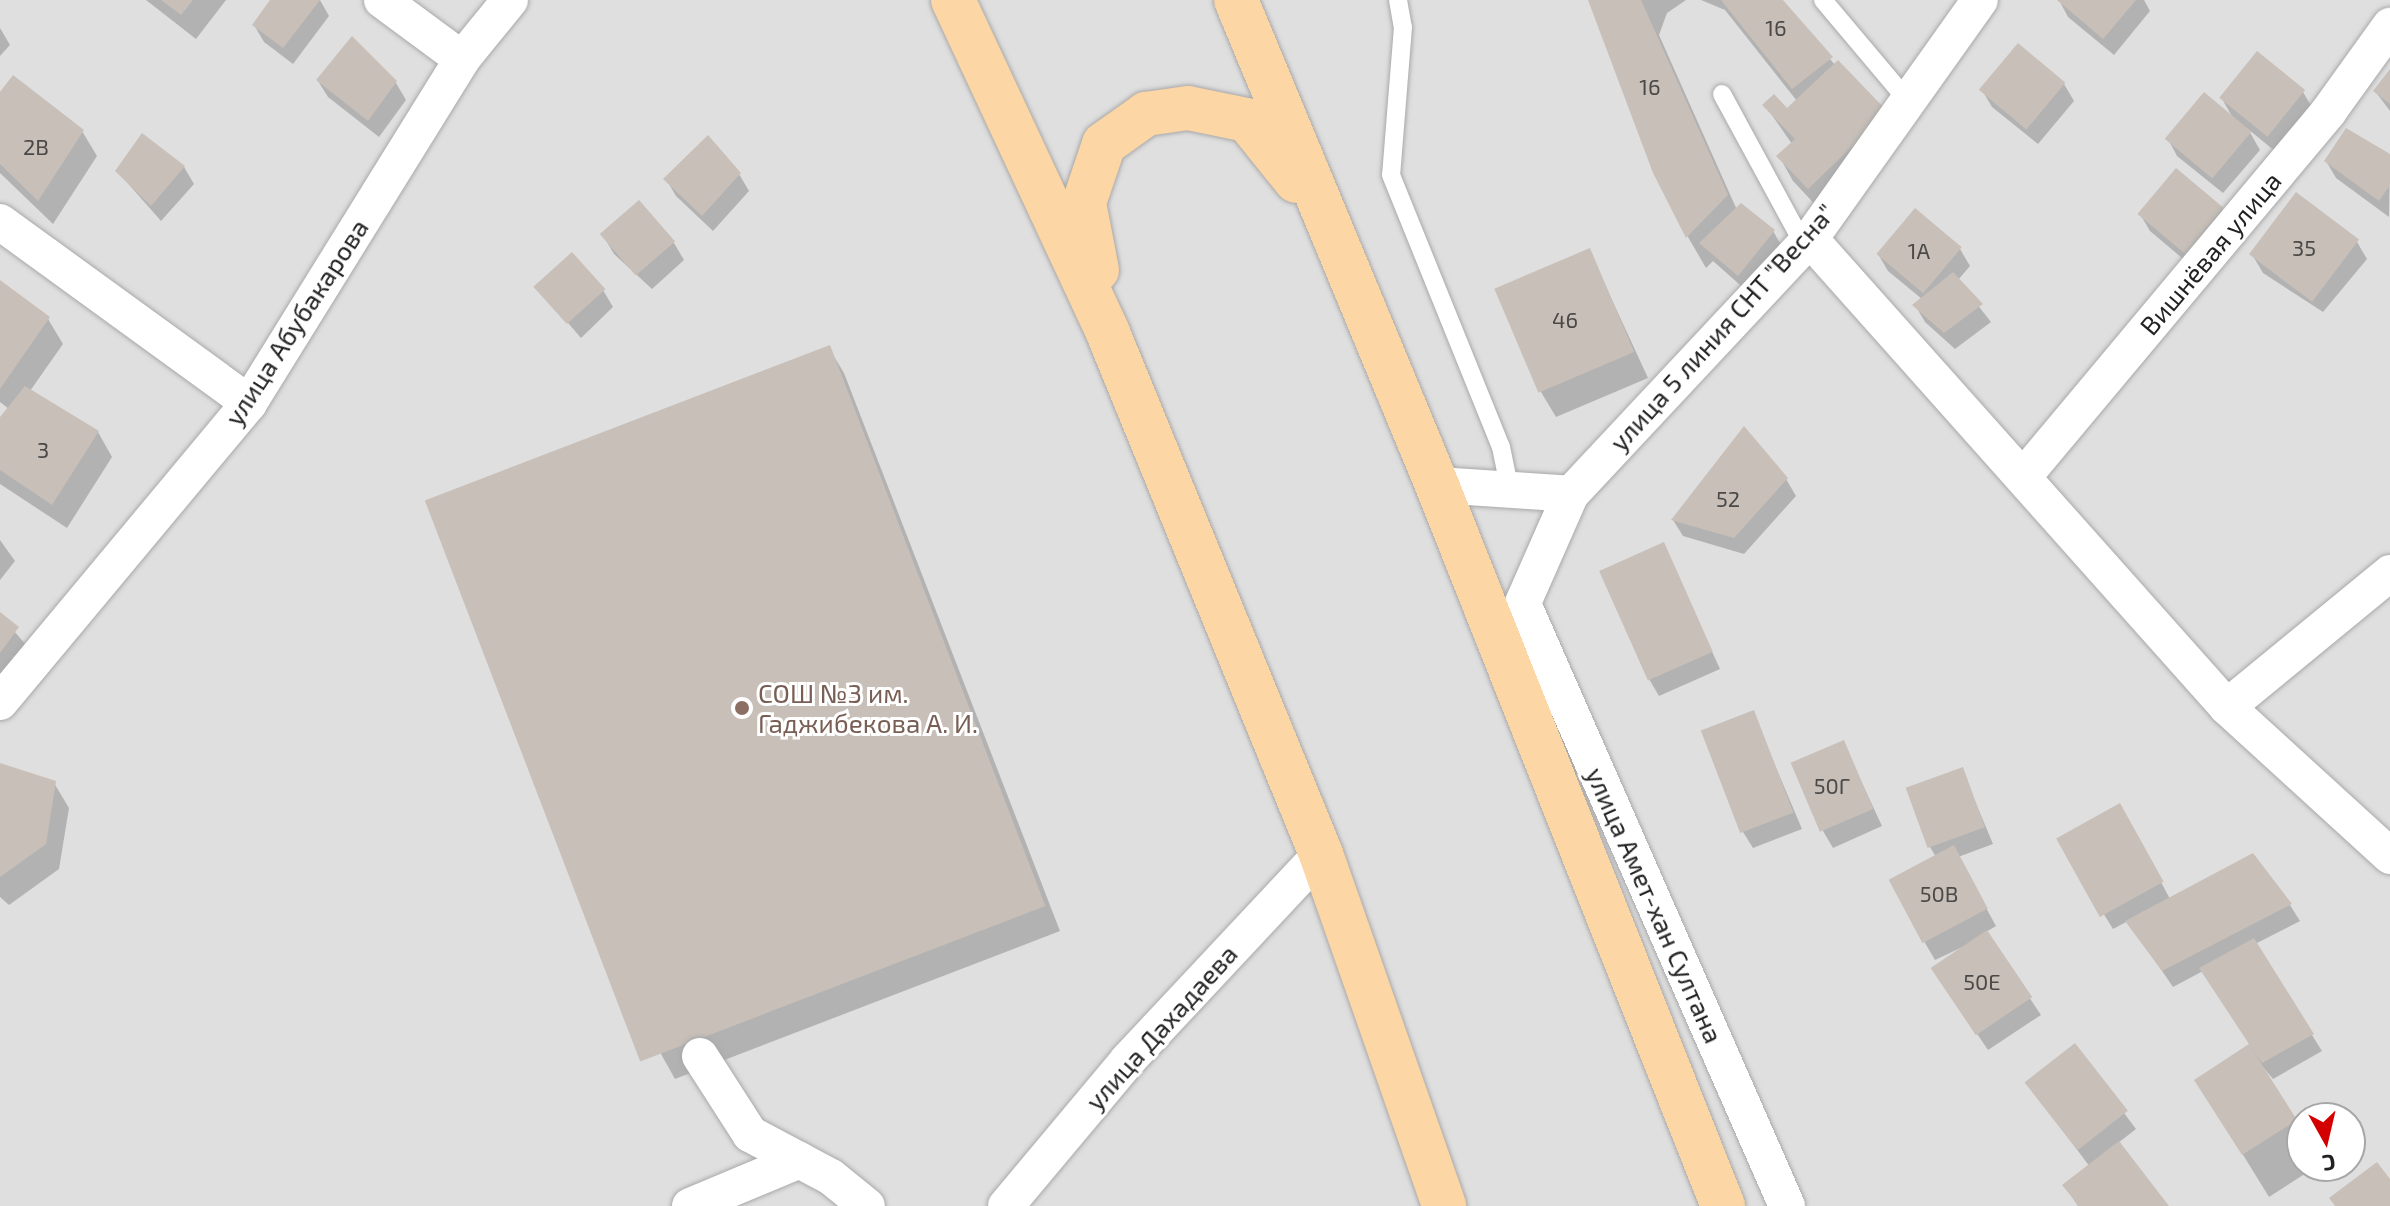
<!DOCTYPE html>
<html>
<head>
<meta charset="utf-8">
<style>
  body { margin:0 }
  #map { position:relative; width:2390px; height:1206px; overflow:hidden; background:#f2efe9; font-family:"Exo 2",sans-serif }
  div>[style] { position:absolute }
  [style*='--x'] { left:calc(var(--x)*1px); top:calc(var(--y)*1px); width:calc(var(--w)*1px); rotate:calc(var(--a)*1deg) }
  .residential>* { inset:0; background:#e0dfdf }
  .shadow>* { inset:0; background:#0003 }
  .building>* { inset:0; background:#c7bfb8; transform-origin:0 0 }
  .roads { filter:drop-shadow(0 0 2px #a9a9a9) drop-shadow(0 0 2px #a9a9a9) }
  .service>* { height:18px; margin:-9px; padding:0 9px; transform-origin:9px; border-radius:9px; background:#fff }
  .minor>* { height:36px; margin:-18px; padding:0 18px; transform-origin:18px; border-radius:18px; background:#fff }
  .primary>* { height:44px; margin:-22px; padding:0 22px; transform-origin:22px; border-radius:22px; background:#fcd6a4 }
  .dots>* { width:22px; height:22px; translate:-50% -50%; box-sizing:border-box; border:4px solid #fff; border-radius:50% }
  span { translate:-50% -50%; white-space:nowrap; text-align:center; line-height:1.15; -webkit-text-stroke:6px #fff; paint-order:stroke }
  .number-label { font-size:22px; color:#4b4948 }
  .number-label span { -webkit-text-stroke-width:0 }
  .street-label { font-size:26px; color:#222 }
  .education-label { font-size:26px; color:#785e54 }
  .left { translate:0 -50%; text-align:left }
  .north { position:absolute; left:2286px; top:1102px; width:80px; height:80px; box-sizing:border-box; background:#fff; border:2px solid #a7a7a7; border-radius:50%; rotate:172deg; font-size:22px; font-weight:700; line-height:32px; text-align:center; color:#222 }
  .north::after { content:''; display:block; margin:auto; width:28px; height:36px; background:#d40000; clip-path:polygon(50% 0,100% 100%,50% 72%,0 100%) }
</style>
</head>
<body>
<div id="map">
  <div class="residential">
    <i style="clip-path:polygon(evenodd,0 0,2390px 0,2390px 1206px,0 1206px,0 0,2302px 1118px,2350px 1118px,2350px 1166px,2302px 1166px,2302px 1118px)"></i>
  </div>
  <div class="shadow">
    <i style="clip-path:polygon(146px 0,226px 0,196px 39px)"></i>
    <i style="clip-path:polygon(272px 0,320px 0,329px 16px,293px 64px,264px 42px,254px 25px)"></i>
    <i style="clip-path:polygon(1590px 0,1686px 0,1667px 13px,1659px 35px,1737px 210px,1773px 231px,1783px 248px,1748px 292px,1713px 261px,1706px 268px,1688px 237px,1655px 173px)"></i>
    <i style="clip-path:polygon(1701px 0,1781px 0,1835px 65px,1887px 114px,1823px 213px,1793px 181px,1779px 156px,1792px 144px,1765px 105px,1787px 111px,1797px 101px,1725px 10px)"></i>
    <i style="clip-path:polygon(2059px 0,2144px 0,2150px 11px,2114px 55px,2068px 17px)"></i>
    <i style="clip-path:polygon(0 28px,10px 45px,0 56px)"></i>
    <i style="clip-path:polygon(2390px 72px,2390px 111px,2375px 91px)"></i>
    <i style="clip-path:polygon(318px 81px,396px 83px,406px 100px,379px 137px,328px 97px)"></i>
    <i style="clip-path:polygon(2064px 84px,2074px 101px,2038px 144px,1992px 107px,1982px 90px)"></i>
    <i style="clip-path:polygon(2303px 92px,2313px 109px,2276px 152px,2248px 129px,2260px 150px,2223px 193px,2177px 156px,2168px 139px,2233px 118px,2221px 97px)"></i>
    <i style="clip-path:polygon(0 95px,82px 131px,97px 156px,53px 224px,0 173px)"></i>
    <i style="clip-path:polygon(2390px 157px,2389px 217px,2336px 178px,2326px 161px)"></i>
    <i style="clip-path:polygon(184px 167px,194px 184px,161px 221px,117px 171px)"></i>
    <i style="clip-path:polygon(739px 174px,749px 191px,713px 231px,676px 196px,666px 179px)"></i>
    <i style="clip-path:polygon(2222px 209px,2232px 226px,2195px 269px,2150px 231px,2140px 214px)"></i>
    <i style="clip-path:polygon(604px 237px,674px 243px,684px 260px,652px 289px,614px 254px)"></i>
    <i style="clip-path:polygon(2357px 242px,2367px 259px,2323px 312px,2263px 273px,2253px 256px)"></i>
    <i style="clip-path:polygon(1960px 249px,1970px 266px,1958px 280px,1991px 322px,1955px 349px,1925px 322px,1915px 305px,1922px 299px,1888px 271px,1878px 254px)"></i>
    <i style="clip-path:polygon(1589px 250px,1648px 378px,1556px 417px,1541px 392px)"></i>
    <i style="clip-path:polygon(0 283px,48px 319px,63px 344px,30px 391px,98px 432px,112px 457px,67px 528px,0 484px,0 420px,9px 409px,0 402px)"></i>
    <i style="clip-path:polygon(538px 288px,603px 290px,613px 307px,581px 338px)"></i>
    <i style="clip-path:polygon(829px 348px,844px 373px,1060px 931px,675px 1079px,661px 1054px)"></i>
    <i style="clip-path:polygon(1786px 479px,1796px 496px,1744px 554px,1683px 536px,1673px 520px)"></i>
    <i style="clip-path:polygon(0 540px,15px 561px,0 580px)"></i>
    <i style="clip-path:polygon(1663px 544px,1720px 669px,1659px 696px,1649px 679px)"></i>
    <i style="clip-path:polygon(0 615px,27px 646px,0 683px)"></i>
    <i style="clip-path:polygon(1753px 713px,1802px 829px,1753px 848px,1743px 832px)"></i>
    <i style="clip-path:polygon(1843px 742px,1882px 826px,1833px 848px,1823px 831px)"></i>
    <i style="clip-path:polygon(0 768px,54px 783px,69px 808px,59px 869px,9px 905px,0 897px)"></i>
    <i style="clip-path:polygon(1962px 770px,1993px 844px,1958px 857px,1996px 926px,1986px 932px,2041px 1015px,1988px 1050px,1944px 985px,1971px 943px,1935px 960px,1925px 943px,1936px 857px,1930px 847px)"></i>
    <i style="clip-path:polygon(2129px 822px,2170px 899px,2290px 905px,2300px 921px,2255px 944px,2322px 1051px,2273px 1079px,2252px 1054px,2302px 1133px,2302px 1166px,2317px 1166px,2269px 1197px,2197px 1080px,2251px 1045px,2203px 971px,2173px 987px,2128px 921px,2113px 929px,2066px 853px)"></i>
    <i style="clip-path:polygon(2074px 1046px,2136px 1129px,2118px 1143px,2166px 1206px,2078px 1206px,2065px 1186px,2090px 1167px,2027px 1083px)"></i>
  </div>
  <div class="building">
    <i style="clip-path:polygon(161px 0,193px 0,181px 15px)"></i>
    <i style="clip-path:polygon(270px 0,320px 0,283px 48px,252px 25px)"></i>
    <i style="clip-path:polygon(1588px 0,1641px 0,1728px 195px,1686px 238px,1653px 173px)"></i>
    <i style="clip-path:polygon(1721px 0,1783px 0,1833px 57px,1792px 89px)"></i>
    <i style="clip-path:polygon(2057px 0,2136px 0,2103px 39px)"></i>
    <i style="clip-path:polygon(352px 36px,397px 81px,368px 121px,316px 80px)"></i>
    <i style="left:2018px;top:43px;width:62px;height:61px;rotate:40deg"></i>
    <i style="left:2257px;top:51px;width:62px;height:60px;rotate:39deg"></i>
    <i style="clip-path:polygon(1838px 60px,1888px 112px,1808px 189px,1776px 156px,1795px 139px,1762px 105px,1774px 94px,1787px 108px)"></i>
    <i style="clip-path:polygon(2390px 69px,2390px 104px,2373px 91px)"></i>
    <i style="clip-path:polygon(13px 75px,84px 130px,38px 201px,0 164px,0 92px)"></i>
    <i style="left:2204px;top:92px;width:62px;height:61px;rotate:40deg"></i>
    <i style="clip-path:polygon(2346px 128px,2390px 154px,2390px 185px,2379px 201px,2324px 161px)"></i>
    <i style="clip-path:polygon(142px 133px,185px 166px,151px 206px,115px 171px)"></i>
    <i style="clip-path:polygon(708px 135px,741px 173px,702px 216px,663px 179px)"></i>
    <i style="left:2176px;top:168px;width:62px;height:60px;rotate:40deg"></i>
    <i style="left:2296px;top:192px;width:79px;height:78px;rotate:37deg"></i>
    <i style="left:639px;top:200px;width:55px;height:52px;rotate:49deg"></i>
    <i style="clip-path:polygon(1741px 203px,1775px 230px,1738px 276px,1699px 243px)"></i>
    <i style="left:1915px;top:208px;width:61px;height:60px;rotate:40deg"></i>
    <i style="left:1590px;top:248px;width:113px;height:104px;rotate:67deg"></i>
    <i style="left:572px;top:252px;width:50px;height:52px;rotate:48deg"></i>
    <i style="clip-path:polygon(1953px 272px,1983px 304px,1944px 333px,1912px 305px)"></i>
    <i style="clip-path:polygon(0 280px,50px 317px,0 389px)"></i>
    <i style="left:830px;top:345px;width:601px;height:434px;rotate:69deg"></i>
    <i style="clip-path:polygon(25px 386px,99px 431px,52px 505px,0 470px,0 417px)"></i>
    <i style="clip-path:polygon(1744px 426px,1788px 478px,1734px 538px,1671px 520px)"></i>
    <i style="left:1664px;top:542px;width:120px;height:71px;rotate:66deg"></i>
    <i style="clip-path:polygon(0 612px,19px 627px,0 653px)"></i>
    <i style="left:1754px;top:710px;width:110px;height:57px;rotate:69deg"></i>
    <i style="left:1844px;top:740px;width:75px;height:58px;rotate:67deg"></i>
    <i style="clip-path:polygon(0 763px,56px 781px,46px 844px,0 877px)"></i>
    <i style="left:1963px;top:767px;width:64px;height:61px;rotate:70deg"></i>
    <i style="left:2120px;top:803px;width:90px;height:73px;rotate:61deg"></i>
    <i style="left:1954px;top:845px;width:72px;height:74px;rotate:62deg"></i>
    <i style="clip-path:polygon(2253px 853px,2292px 904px,2162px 971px,2125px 921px)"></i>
    <i style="left:1987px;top:930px;width:81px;height:68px;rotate:56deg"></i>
    <i style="clip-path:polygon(2254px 938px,2314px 1034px,2262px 1063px,2252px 1049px,2297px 1120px,2242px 1155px,2194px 1080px,2249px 1044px,2199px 968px)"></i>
    <i style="left:2075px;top:1043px;width:86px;height:64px;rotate:52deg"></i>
    <i style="clip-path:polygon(2119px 1141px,2169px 1206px,2079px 1206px,2062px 1185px)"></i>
    <i style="clip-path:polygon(2377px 1162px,2390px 1179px,2390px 1206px,2335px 1206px,2329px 1198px)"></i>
  </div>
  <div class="roads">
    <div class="service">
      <i style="--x:1398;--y:0;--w:27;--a:80"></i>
      <i style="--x:1403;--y:27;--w:148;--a:94.6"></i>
      <i style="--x:1391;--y:175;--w:293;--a:68"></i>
      <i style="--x:1501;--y:447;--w:45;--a:78.4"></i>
      <i style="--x:1823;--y:0;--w:132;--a:49.9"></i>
      <i style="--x:1722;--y:94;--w:172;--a:61.5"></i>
    </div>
    <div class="minor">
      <i style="--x:382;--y:0;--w:99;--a:36.4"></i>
      <i style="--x:0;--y:222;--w:308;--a:36"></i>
      <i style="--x:1810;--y:239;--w:627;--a:48.3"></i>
      <i style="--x:2227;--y:707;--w:221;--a:42.4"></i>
      <i style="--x:2024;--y:476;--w:476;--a:-50.1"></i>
      <i style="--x:2329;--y:111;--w:105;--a:-54.3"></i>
      <i style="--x:1437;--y:485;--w:134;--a:3.8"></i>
      <i style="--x:1523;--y:604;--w:657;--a:66.32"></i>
      <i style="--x:1503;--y:648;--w:168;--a:-66.2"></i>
      <i style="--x:1571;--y:494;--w:349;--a:-46.9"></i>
      <i style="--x:1810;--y:239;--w:293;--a:-54.6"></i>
      <i style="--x:0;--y:702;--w:389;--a:-50.2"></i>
      <i style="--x:249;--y:403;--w:405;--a:-58.2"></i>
      <i style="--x:462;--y:59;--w:76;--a:-50.9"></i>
      <i style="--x:2227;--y:707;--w:211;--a:-39.4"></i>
      <i style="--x:700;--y:1056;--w:93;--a:57.3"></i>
      <i style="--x:750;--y:1134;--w:92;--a:28"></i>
      <i style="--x:831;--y:1177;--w:46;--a:38.9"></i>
      <i style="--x:690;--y:1206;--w:119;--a:-22.7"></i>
      <i style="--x:1006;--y:1206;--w:190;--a:-50.1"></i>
      <i style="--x:1128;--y:1060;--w:282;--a:-46.9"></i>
    </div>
    <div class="primary">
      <i style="--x:953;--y:0;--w:367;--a:65"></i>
      <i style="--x:1108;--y:333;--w:563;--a:67.76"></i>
      <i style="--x:1321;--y:854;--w:373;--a:70.7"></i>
      <i style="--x:1236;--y:0;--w:525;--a:67.49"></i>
      <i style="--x:1437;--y:485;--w:776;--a:68.36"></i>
      <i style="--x:1097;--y:270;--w:68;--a:-101"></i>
      <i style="--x:1084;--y:203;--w:62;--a:-71.3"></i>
      <i style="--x:1104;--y:144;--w:52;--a:-35.5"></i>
      <i style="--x:1146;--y:114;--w:42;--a:-8.1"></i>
      <i style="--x:1188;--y:108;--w:60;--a:11.5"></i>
      <i style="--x:1247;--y:120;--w:78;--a:51.2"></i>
    </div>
  </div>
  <div class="dots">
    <i style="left:742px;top:708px;background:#8d6e63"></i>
  </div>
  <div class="number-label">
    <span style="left:1776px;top:28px">16</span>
    <span style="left:1650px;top:87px">16</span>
    <span style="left:36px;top:147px">2В</span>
    <span style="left:2304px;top:248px">35</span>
    <span style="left:1919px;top:251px">1А</span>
    <span style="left:1565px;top:320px">46</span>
    <span style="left:43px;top:450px">3</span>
    <span style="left:1728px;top:499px">52</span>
    <span style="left:1832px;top:786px">50Г</span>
    <span style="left:1939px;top:894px">50В</span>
    <span style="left:1982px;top:982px">50Е</span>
  </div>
  <div class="street-label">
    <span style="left:2210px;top:253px;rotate:-50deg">Вишнёвая улица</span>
    <span style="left:296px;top:322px;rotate:-57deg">улица Абубакарова</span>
    <span style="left:1722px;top:327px;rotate:-48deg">улица 5 линия СНТ "Весна"</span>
    <span style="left:1655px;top:905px;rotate:66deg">улица Амет-хан Султана</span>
    <span style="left:1161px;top:1027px;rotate:-48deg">улица Дахадаева</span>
  </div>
  <div class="education-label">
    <span class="left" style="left:758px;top:708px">СОШ №3 им.<br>Гаджибекова А. И.</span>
  </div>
  <div class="north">С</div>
</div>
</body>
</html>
